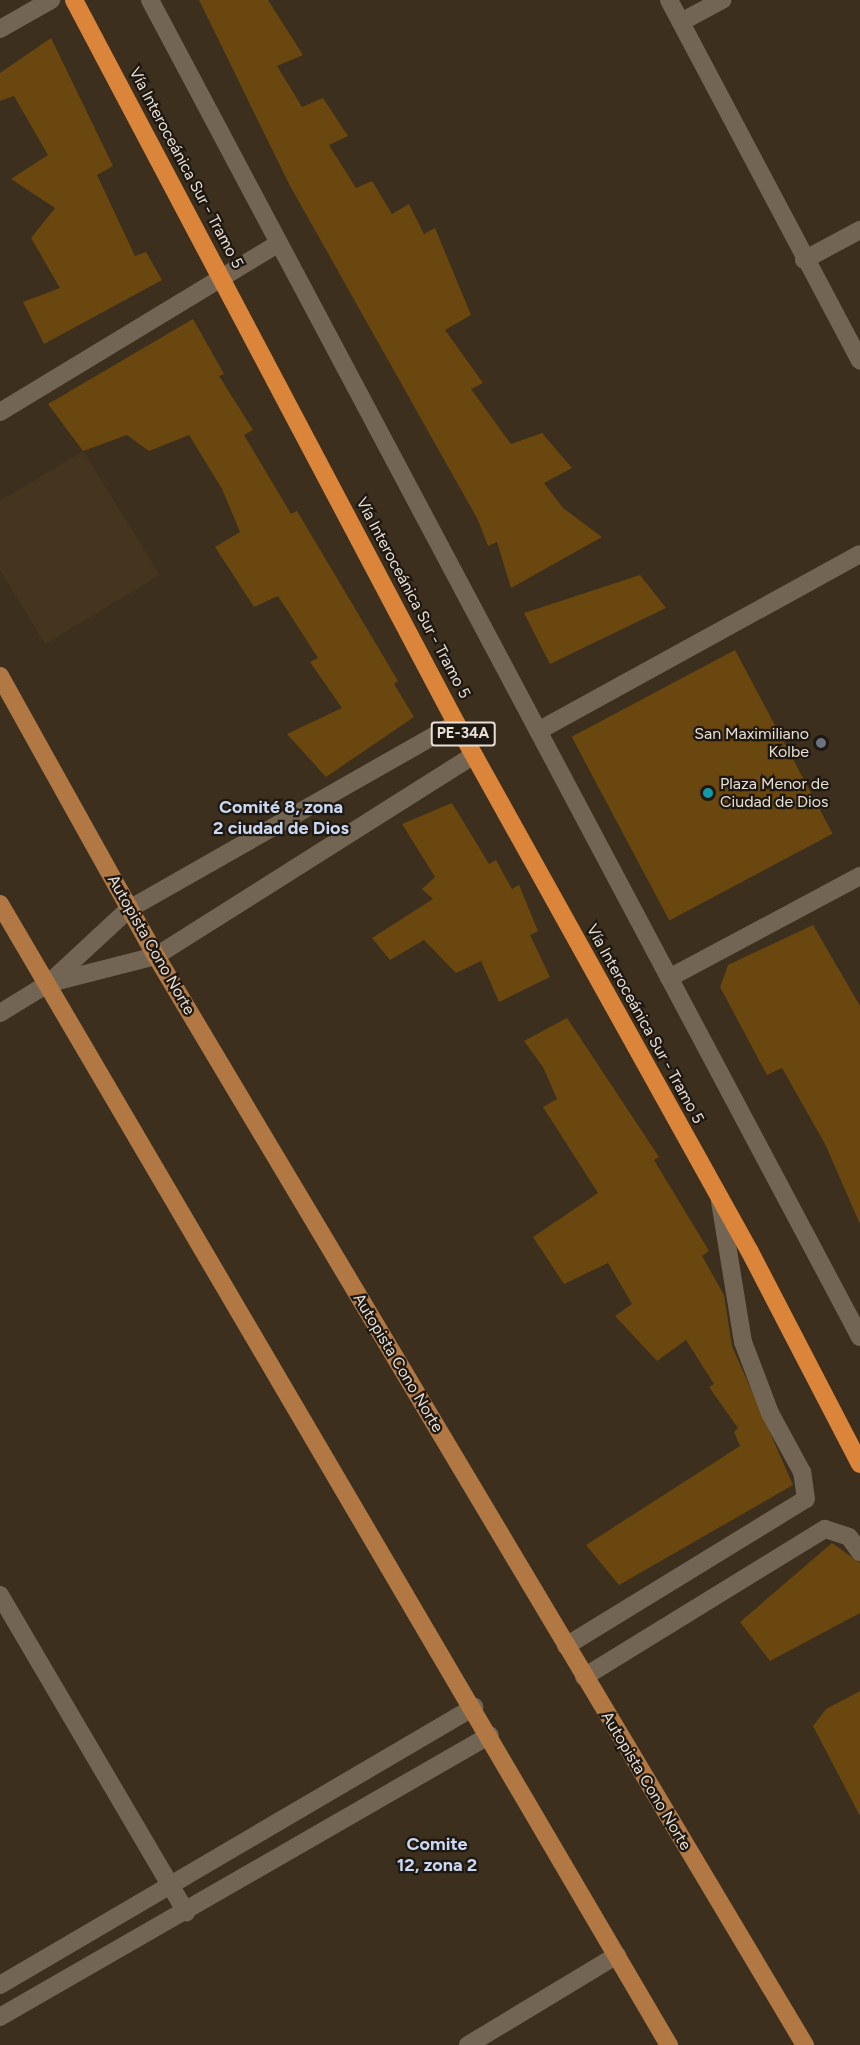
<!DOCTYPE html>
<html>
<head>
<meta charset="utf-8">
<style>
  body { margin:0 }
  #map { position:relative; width:860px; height:2045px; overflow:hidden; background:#3c2f1e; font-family:Figtree,sans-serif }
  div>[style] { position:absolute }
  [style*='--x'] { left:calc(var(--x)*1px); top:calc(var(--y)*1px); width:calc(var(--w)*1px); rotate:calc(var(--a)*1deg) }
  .built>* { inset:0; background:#46351e }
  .building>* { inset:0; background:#69470e; transform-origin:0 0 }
  .minor>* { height:18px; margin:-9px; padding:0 9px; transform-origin:9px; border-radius:9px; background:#736553 }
  .major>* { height:18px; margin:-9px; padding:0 9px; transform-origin:9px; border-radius:9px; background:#b17844 }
  .highway>* { height:18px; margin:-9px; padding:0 9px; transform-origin:9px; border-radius:9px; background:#da853a }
  .dots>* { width:16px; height:16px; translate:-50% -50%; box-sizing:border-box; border:3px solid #1e1811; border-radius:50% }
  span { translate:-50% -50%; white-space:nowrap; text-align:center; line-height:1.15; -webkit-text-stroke:4.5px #1e1811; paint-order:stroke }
  .shield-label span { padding:2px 4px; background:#1e1811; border:2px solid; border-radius:4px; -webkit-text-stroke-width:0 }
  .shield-label { font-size:15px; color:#e8e0d6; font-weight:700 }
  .street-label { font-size:16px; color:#e8e0d6 }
  .poi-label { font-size:16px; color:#e8e0d6 }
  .right { translate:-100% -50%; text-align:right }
  .left { translate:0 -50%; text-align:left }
  .neighbourhood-label { font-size:18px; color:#cbd8f3; font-weight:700 }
</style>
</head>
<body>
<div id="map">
  <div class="built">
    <i style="clip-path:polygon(83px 451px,160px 575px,45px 644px,0 570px,0 501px)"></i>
  </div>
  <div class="building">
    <i style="clip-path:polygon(199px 0,268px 0,303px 55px,277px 66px,302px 107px,323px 98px,348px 136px,329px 145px,356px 188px,372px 181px,392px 214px,409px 204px,424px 234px,435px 228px,471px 315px,445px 330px,483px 383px,471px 389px,511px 444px,542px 433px,572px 468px,544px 483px,563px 508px,602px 537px,511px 588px,497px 542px,488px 546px,478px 520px,289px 184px)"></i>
    <i style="clip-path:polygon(51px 38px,113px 166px,97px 175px,135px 256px,146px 252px,162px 280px,44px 344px,23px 302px,60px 288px,31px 238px,55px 208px,11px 179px,48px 155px,14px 96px,0 101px,0 73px)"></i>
    <i style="clip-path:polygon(193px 319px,224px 374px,219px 376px,253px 430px,244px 435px,291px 514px,297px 511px,398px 681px,394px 684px,414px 717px,326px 777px,287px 734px,342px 708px,310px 662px,318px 658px,278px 596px,254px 607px,215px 547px,240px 532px,222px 489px,189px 435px,149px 451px,127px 435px,83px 451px,48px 404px)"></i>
    <i style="clip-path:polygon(640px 575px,666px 608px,550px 664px,524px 613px)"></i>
    <i style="left:735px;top:650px;width:208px;height:185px;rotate:62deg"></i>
    <i style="clip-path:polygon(452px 803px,489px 864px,496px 860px,512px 889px,519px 885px,538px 931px,530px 935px,550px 977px,499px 1002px,481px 961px,456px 973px,424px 940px,390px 960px,372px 938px,433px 899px,422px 889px,435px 877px,402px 824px)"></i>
    <i style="clip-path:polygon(813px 925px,860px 1006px,860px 1224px,825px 1144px,782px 1068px,767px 1075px,720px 987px,728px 965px)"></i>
    <i style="clip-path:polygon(567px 1018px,659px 1157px,654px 1160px,709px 1251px,702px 1256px,724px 1295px,732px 1346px,793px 1485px,619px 1585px,586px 1545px,740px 1446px,734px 1432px,738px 1428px,709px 1387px,714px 1384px,686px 1340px,657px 1361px,615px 1316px,632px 1304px,608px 1263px,564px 1284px,533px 1237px,598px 1193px,543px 1107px,557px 1099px,543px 1067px,524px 1041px)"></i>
    <i style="clip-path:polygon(832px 1543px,860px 1563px,860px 1613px,770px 1661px,740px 1622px)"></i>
    <i style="clip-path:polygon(860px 1691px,860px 1816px,813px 1726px,826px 1709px)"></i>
  </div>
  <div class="minor">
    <i style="--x:150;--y:0;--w:1514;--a:62.03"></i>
    <i style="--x:669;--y:0;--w:408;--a:62.1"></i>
    <i style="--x:681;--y:22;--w:47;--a:-28.2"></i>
    <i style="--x:0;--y:29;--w:59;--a:-29.6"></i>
    <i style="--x:804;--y:260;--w:64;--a:-28.2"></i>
    <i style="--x:0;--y:412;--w:326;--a:-31.2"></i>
    <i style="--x:538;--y:731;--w:367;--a:-28.8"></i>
    <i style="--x:669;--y:978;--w:217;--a:-28.1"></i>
    <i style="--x:50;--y:983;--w:109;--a:-14.3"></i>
    <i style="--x:156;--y:956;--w:376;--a:-32.3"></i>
    <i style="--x:0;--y:1013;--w:57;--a:-31.5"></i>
    <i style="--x:49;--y:983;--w:109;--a:-42.8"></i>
    <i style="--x:129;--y:909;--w:376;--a:-29.6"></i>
    <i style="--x:0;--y:1595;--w:368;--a:59.6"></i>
    <i style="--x:566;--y:1646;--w:281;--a:-31.5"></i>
    <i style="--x:806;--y:1499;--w:27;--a:-98"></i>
    <i style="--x:802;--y:1472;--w:67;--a:-118.5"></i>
    <i style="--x:770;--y:1413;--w:76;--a:-110.8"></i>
    <i style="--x:743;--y:1342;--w:143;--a:-99.3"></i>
    <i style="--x:584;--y:1677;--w:283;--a:-31.6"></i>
    <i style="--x:825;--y:1529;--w:25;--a:18"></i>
    <i style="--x:849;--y:1537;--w:19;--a:54"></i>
    <i style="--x:0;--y:1985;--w:550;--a:-30.39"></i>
    <i style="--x:0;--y:2017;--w:565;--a:-29.92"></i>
    <i style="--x:468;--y:2045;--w:174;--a:-31.1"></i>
  </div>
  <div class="major">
    <i style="--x:0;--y:676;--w:321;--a:60.9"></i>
    <i style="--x:156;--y:956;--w:1268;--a:59.21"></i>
    <i style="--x:0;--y:904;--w:1323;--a:59.62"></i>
  </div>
  <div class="highway">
    <i style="--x:74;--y:0;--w:818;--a:62.15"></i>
    <i style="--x:456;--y:723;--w:603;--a:60.93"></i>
    <i style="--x:749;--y:1250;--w:241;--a:62.6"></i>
  </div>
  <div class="dots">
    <i style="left:821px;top:743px;background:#6b7280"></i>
    <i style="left:708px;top:793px;background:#0f9aa8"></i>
  </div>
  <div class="shield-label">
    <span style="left:463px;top:734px">PE-34A</span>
  </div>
  <div class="street-label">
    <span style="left:186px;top:168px;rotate:62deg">Vía Interoceánica Sur - Tramo 5</span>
    <span style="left:413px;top:598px;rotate:62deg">Vía Interoceánica Sur - Tramo 5</span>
    <span style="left:151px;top:945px;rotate:60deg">Autopista Cono Norte</span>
    <span style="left:645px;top:1024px;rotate:61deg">Vía Interoceánica Sur - Tramo 5</span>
    <span style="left:398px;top:1363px;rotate:59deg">Autopista Cono Norte</span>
    <span style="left:646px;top:1781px;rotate:59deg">Autopista Cono Norte</span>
  </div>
  <div class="poi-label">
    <span class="right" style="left:809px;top:743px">San Maximiliano<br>Kolbe</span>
    <span class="left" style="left:720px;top:793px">Plaza Menor de<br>Ciudad de Dios</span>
  </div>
  <div class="neighbourhood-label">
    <span style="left:281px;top:818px">Comité 8, zona<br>2 ciudad de Dios</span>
    <span style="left:437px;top:1855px">Comite<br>12, zona 2</span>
  </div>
</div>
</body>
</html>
